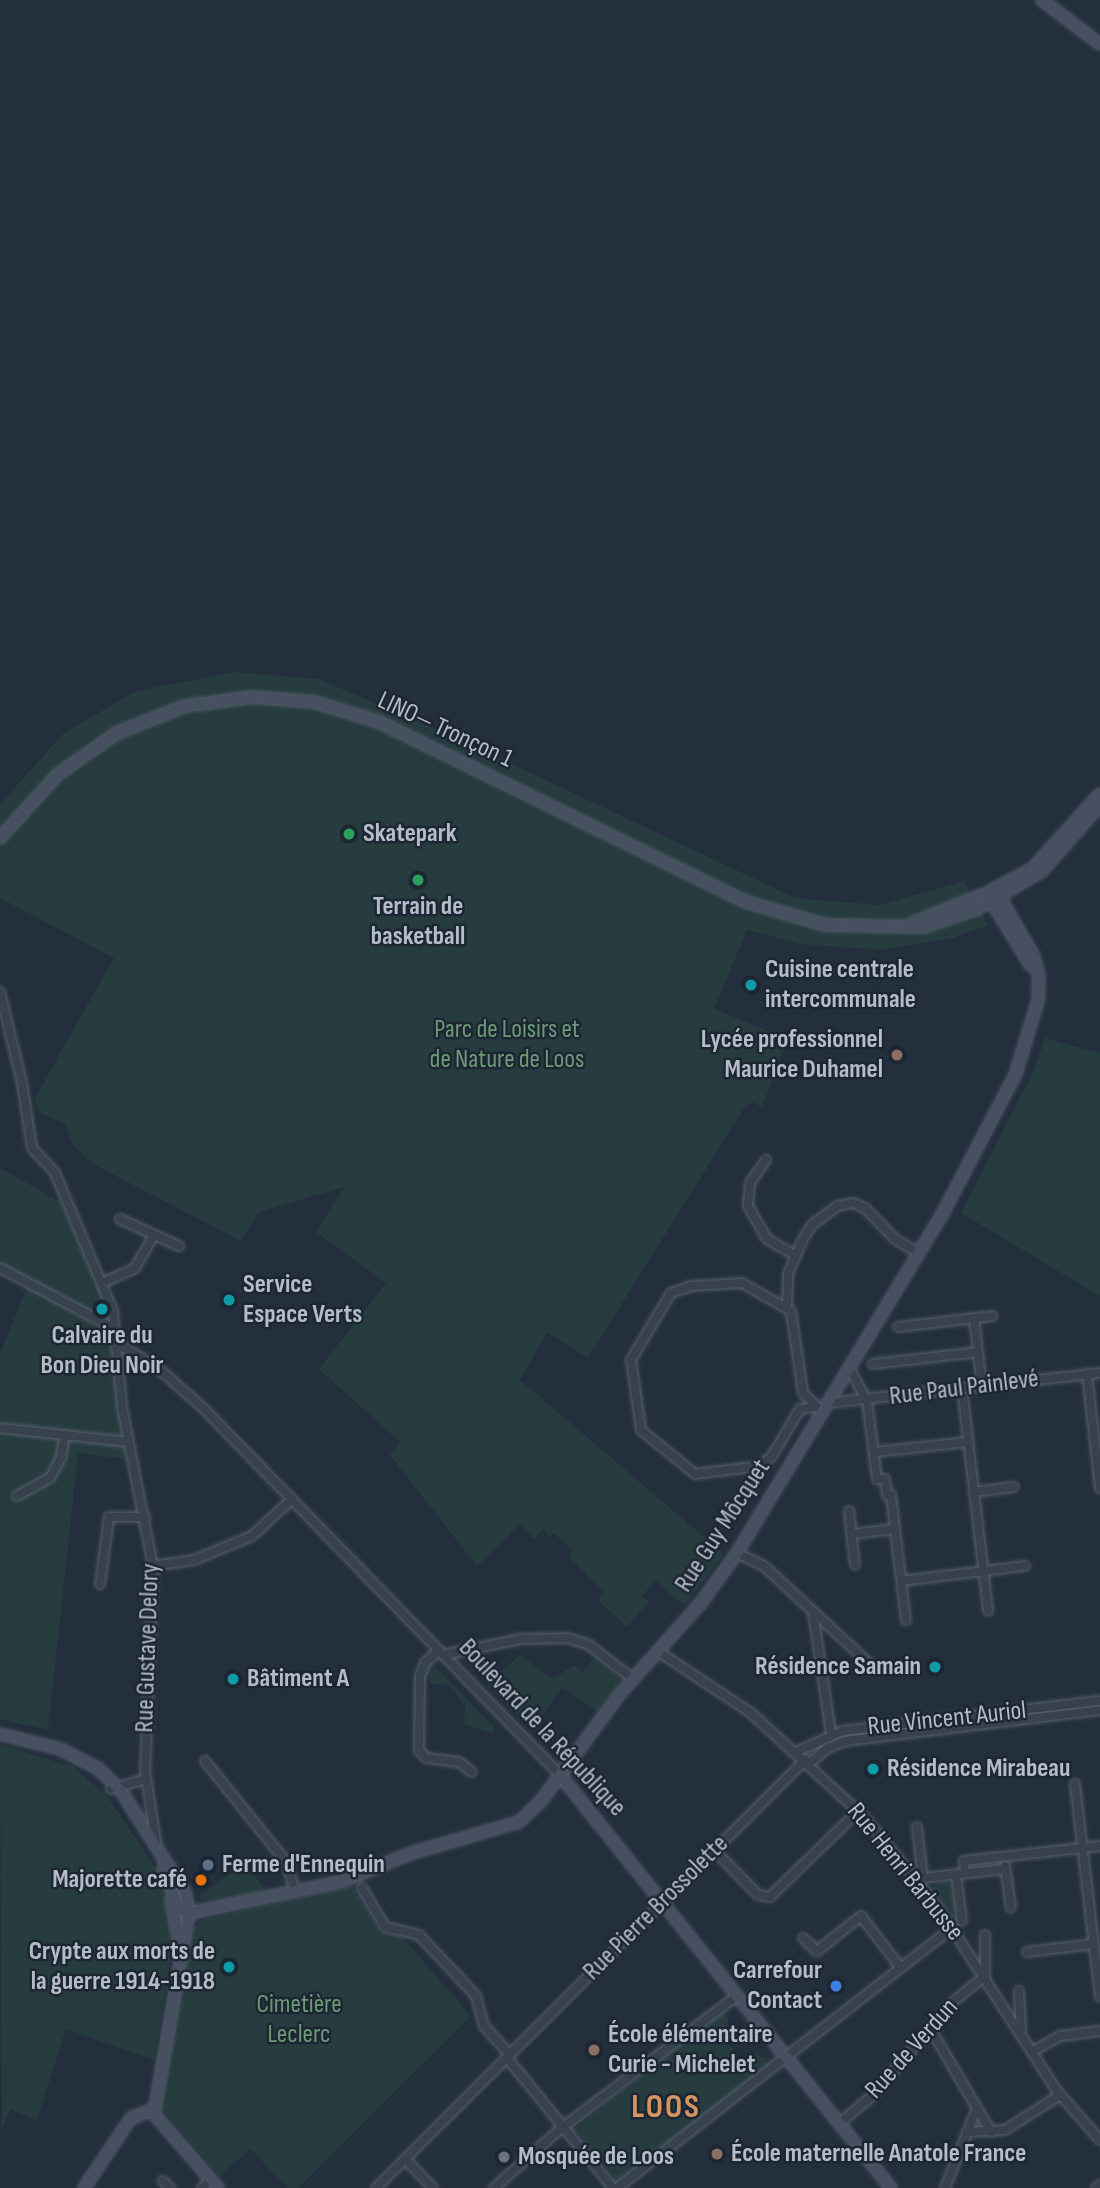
<!DOCTYPE html>
<html>
<head>
<meta charset="utf-8">
<style>
  body { margin:0 }
  #map { position:relative; width:1100px; height:2188px; overflow:hidden; background:#242f3e; font-family:"Sofia Sans Condensed",sans-serif }
  div>[style] { position:absolute }
  [style*='--x'] { left:calc(var(--x)*1px); top:calc(var(--y)*1px); width:calc(var(--w)*1px); rotate:calc(var(--a)*1deg) }
  .green>* { inset:0; background:#263c3f }
  .roads { filter:drop-shadow(0 0 2px #565f6c) drop-shadow(0 0 2px #565f6c) }
  .street>* { height:8px; margin:-4px; padding:0 4px; transform-origin:4px; border-radius:4px; background:#38414e }
  .secondary>* { height:10px; margin:-5px; padding:0 5px; transform-origin:5px; border-radius:5px; background:#465061 }
  .dots>* { width:19px; height:19px; translate:-50% -50%; box-sizing:border-box; border:4px solid #1d2633; border-radius:50% }
  span { translate:-50% -50%; white-space:nowrap; text-align:center; line-height:1.15; -webkit-text-stroke:5px #1d2633; paint-order:stroke }
  .street-label { font-size:26px; color:#b4bcc9 }
  .poi-label { font-size:26px; color:#b4bcc9; font-weight:700 }
  .left { translate:0 -50%; text-align:left }
  .right { translate:-100% -50%; text-align:right }
  .park-label { font-size:26px; color:#6b9a76 }
  .district-label { font-size:33px; color:#d59563; font-weight:700; letter-spacing:2px }
</style>
</head>
<body>
<div id="map">
  <div class="green">
    <i style="clip-path:polygon(236px 672px,319px 679px,465px 742px,795px 898px,880px 905px,964px 881px,988px 925px,953px 938px,880px 950px,802px 944px,747px 930px,714px 1009px,788px 1039px,762px 1107px,752px 1102px,744px 1108px,588px 1358px,547px 1332px,520px 1380px,724px 1554px,684px 1606px,656px 1581px,642px 1596px,649px 1602px,627px 1627px,598px 1600px,604px 1593px,569px 1557px,573px 1551px,554px 1533px,550px 1537px,543px 1529px,534px 1539px,520px 1525px,477px 1566px,390px 1455px,400px 1442px,319px 1369px,386px 1283px,316px 1232px,344px 1187px,259px 1212px,241px 1241px,93px 1164px,72px 1144px,66px 1124px,38px 1112px,35px 1098px,114px 958px,0 898px,0 804px,64px 733px,136px 691px)"></i>
    <i style="clip-path:polygon(1045px 1038px,1100px 1053px,1100px 1296px,961px 1213px,1035px 1068px)"></i>
    <i style="clip-path:polygon(0 1168px,61px 1202px,104px 1297px,94px 1315px,0 1264px)"></i>
    <i style="clip-path:polygon(27px 1287px,109px 1332px,126px 1459px,78px 1453px,48px 1730px,0 1719px,0 1354px)"></i>
    <i style="clip-path:polygon(520px 1655px,553px 1679px,574px 1665px,583px 1672px,595px 1656px,622px 1679px,597px 1711px,562px 1687px,533px 1730px,487px 1685px)"></i>
    <i style="clip-path:polygon(431px 1662px,495px 1728px,494px 1733px,463px 1724px,466px 1707px,449px 1685px,430px 1684px,430px 1675px,424px 1675px)"></i>
    <i style="clip-path:polygon(0 1744px,74px 1767px,108px 1797px,160px 1875px,173px 1943px,154px 2060px,66px 2029px,37px 2120px,11px 2109px,2px 2128px)"></i>
    <i style="clip-path:polygon(246px 1863px,266px 1891px,208px 1901px,198px 1897px)"></i>
    <i style="clip-path:polygon(947px 1880px,952px 1884px,958px 1923px,932px 1887px)"></i>
    <i style="clip-path:polygon(353px 1886px,380px 1932px,402px 1937px,471px 2016px,298px 2188px,288px 2188px,251px 2149px,219px 2176px,161px 2108px,190px 1932px,204px 1919px)"></i>
    <i style="clip-path:polygon(722px 2011px,728px 2018px,726px 2041px,747px 2067px,751px 2053px,774px 2062px,620px 2184px,574px 2129px)"></i>
  </div>
  <div class="roads">
    <div class="street">
      <i style="--x:0;--y:992;--w:94;--a:76.4"></i>
      <i style="--x:22;--y:1083;--w:66;--a:81.3"></i>
      <i style="--x:32;--y:1148;--w:34;--a:47"></i>
      <i style="--x:55;--y:1173;--w:150;--a:67.2"></i>
      <i style="--x:113;--y:1311;--w:96;--a:84.6"></i>
      <i style="--x:122;--y:1407;--w:162;--a:79"></i>
      <i style="--x:153;--y:1566;--w:204;--a:92.2"></i>
      <i style="--x:145;--y:1770;--w:73;--a:81.3"></i>
      <i style="--x:766;--y:1160;--w:28;--a:125"></i>
      <i style="--x:750;--y:1183;--w:23;--a:95"></i>
      <i style="--x:748;--y:1206;--w:38;--a:60"></i>
      <i style="--x:767;--y:1239;--w:32;--a:30"></i>
      <i style="--x:120;--y:1219;--w:65;--a:24.6"></i>
      <i style="--x:0;--y:1268;--w:129;--a:27.8"></i>
      <i style="--x:102;--y:1283;--w:36;--a:-24"></i>
      <i style="--x:135;--y:1268;--w:38;--a:-60"></i>
      <i style="--x:787;--y:1307;--w:33;--a:-88"></i>
      <i style="--x:788;--y:1274;--w:36;--a:-67"></i>
      <i style="--x:802;--y:1241;--w:19;--a:-58"></i>
      <i style="--x:812;--y:1225;--w:31;--a:-37"></i>
      <i style="--x:837;--y:1206;--w:16;--a:-11"></i>
      <i style="--x:853;--y:1203;--w:13;--a:23"></i>
      <i style="--x:865;--y:1208;--w:43;--a:45.9"></i>
      <i style="--x:895;--y:1239;--w:27;--a:31"></i>
      <i style="--x:974;--y:1318;--w:68;--a:83.3"></i>
      <i style="--x:898;--y:1327;--w:95;--a:-6.7"></i>
      <i style="--x:115;--y:1342;--w:52;--a:31.5"></i>
      <i style="--x:159;--y:1369;--w:60;--a:41.6"></i>
      <i style="--x:204;--y:1409;--w:511;--a:45.79"></i>
      <i style="--x:873;--y:1364;--w:106;--a:-6.5"></i>
      <i style="--x:849;--y:1368;--w:37;--a:61"></i>
      <i style="--x:1087;--y:1374;--w:115;--a:83.5"></i>
      <i style="--x:963;--y:1397;--w:215;--a:83.3"></i>
      <i style="--x:867;--y:1400;--w:80;--a:82.8"></i>
      <i style="--x:877;--y:1479;--w:8;--a:0"></i>
      <i style="--x:885;--y:1479;--w:16;--a:83"></i>
      <i style="--x:887;--y:1495;--w:4;--a:0"></i>
      <i style="--x:891;--y:1495;--w:126;--a:83.2"></i>
      <i style="--x:828;--y:1403;--w:274;--a:-6.3"></i>
      <i style="--x:814;--y:1407;--w:14;--a:172"></i>
      <i style="--x:800;--y:1409;--w:55;--a:120.8"></i>
      <i style="--x:772;--y:1456;--w:16;--a:140"></i>
      <i style="--x:760;--y:1466;--w:65;--a:173"></i>
      <i style="--x:695;--y:1474;--w:70;--a:-140.8"></i>
      <i style="--x:641;--y:1430;--w:71;--a:-98.1"></i>
      <i style="--x:631;--y:1360;--w:78;--a:-59.2"></i>
      <i style="--x:671;--y:1293;--w:21;--a:-19"></i>
      <i style="--x:691;--y:1286;--w:51;--a:-3.4"></i>
      <i style="--x:742;--y:1283;--w:56;--a:29.7"></i>
      <i style="--x:791;--y:1311;--w:83;--a:81.7"></i>
      <i style="--x:803;--y:1393;--w:28;--a:44"></i>
      <i style="--x:0;--y:1428;--w:129;--a:6.2"></i>
      <i style="--x:874;--y:1452;--w:95;--a:-6.1"></i>
      <i style="--x:974;--y:1492;--w:40;--a:-7.1"></i>
      <i style="--x:17;--y:1496;--w:38;--a:-29"></i>
      <i style="--x:50;--y:1478;--w:24;--a:-62"></i>
      <i style="--x:61;--y:1457;--w:22;--a:-80"></i>
      <i style="--x:849;--y:1511;--w:54;--a:83.7"></i>
      <i style="--x:852;--y:1534;--w:43;--a:-6.6"></i>
      <i style="--x:737;--y:1553;--w:30;--a:26"></i>
      <i style="--x:764;--y:1566;--w:144;--a:42.8"></i>
      <i style="--x:153;--y:1566;--w:41;--a:-8.3"></i>
      <i style="--x:194;--y:1560;--w:63;--a:-22.5"></i>
      <i style="--x:252;--y:1536;--w:54;--a:-42.8"></i>
      <i style="--x:902;--y:1581;--w:124;--a:-7"></i>
      <i style="--x:100;--y:1584;--w:68;--a:-82.3"></i>
      <i style="--x:109;--y:1517;--w:36;--a:0"></i>
      <i style="--x:813;--y:1612;--w:123;--a:81.6"></i>
      <i style="--x:439;--y:1650;--w:19;--a:137"></i>
      <i style="--x:425;--y:1663;--w:14;--a:111"></i>
      <i style="--x:420;--y:1676;--w:74;--a:90.8"></i>
      <i style="--x:419;--y:1750;--w:11;--a:49"></i>
      <i style="--x:426;--y:1758;--w:33;--a:7"></i>
      <i style="--x:459;--y:1762;--w:16;--a:38"></i>
      <i style="--x:659;--y:1652;--w:110;--a:33.5"></i>
      <i style="--x:751;--y:1713;--w:155;--a:42.6"></i>
      <i style="--x:865;--y:1818;--w:115;--a:50.6"></i>
      <i style="--x:938;--y:1907;--w:219;--a:57.1"></i>
      <i style="--x:1057;--y:2091;--w:65;--a:48.7"></i>
      <i style="--x:443;--y:1655;--w:80;--a:-11.6"></i>
      <i style="--x:521;--y:1639;--w:47;--a:-1.2"></i>
      <i style="--x:568;--y:1638;--w:22;--a:18"></i>
      <i style="--x:589;--y:1645;--w:56;--a:37.7"></i>
      <i style="--x:798;--y:1751;--w:49;--a:-24"></i>
      <i style="--x:843;--y:1731;--w:259;--a:-6.7"></i>
      <i style="--x:205;--y:1761;--w:131;--a:51.2"></i>
      <i style="--x:287;--y:1863;--w:30;--a:75"></i>
      <i style="--x:810;--y:1763;--w:23;--a:-41"></i>
      <i style="--x:827;--y:1748;--w:19;--a:-21"></i>
      <i style="--x:845;--y:1741;--w:257;--a:-6.9"></i>
      <i style="--x:1075;--y:1784;--w:214;--a:83.3"></i>
      <i style="--x:111;--y:1789;--w:35;--a:-16"></i>
      <i style="--x:917;--y:1827;--w:51;--a:83.3"></i>
      <i style="--x:923;--y:1878;--w:5;--a:143"></i>
      <i style="--x:714;--y:1850;--w:63;--a:45.6"></i>
      <i style="--x:758;--y:1895;--w:12;--a:9"></i>
      <i style="--x:770;--y:1897;--w:123;--a:-44.3"></i>
      <i style="--x:1005;--y:1866;--w:42;--a:81.9"></i>
      <i style="--x:965;--y:1873;--w:12;--a:-95"></i>
      <i style="--x:964;--y:1861;--w:137;--a:-6.3"></i>
      <i style="--x:956;--y:1874;--w:47;--a:82.7"></i>
      <i style="--x:923;--y:1878;--w:83;--a:-6.2"></i>
      <i style="--x:362;--y:1888;--w:45;--a:59.5"></i>
      <i style="--x:385;--y:1927;--w:35;--a:13"></i>
      <i style="--x:419;--y:1935;--w:83;--a:46.9"></i>
      <i style="--x:476;--y:1996;--w:31;--a:75"></i>
      <i style="--x:484;--y:2026;--w:39;--a:48"></i>
      <i style="--x:803;--y:1938;--w:19;--a:43"></i>
      <i style="--x:817;--y:1951;--w:56;--a:-38.5"></i>
      <i style="--x:861;--y:1916;--w:64;--a:52.6"></i>
      <i style="--x:1027;--y:1952;--w:67;--a:-6.8"></i>
      <i style="--x:1019;--y:1991;--w:40;--a:87.1"></i>
      <i style="--x:930;--y:2028;--w:121;--a:59.6"></i>
      <i style="--x:1033;--y:2051;--w:31;--a:-29"></i>
      <i style="--x:1060;--y:2036;--w:40;--a:-7.1"></i>
      <i style="--x:507;--y:2058;--w:168;--a:50.8"></i>
      <i style="--x:840;--y:2123;--w:42;--a:-40.2"></i>
      <i style="--x:872;--y:2096;--w:125;--a:-49.2"></i>
      <i style="--x:954;--y:2001;--w:40;--a:-39"></i>
      <i style="--x:985;--y:1976;--w:41;--a:-90"></i>
      <i style="--x:967;--y:2132;--w:38;--a:-3"></i>
      <i style="--x:1005;--y:2130;--w:65;--a:-32.5"></i>
      <i style="--x:405;--y:2159;--w:40;--a:46"></i>
      <i style="--x:163;--y:2181;--w:10;--a:45"></i>
      <i style="--x:202;--y:2188;--w:11;--a:-45"></i>
      <i style="--x:376;--y:2188;--w:607;--a:-44.93"></i>
      <i style="--x:494;--y:2188;--w:87;--a:-41.7"></i>
      <i style="--x:559;--y:2130;--w:224;--a:-37"></i>
      <i style="--x:617;--y:2188;--w:425;--a:-37.8"></i>
      <i style="--x:945;--y:2188;--w:86;--a:-68.2"></i>
      <i style="--x:1096;--y:2188;--w:5;--a:-37"></i>
    </div>
    <div class="secondary">
      <i style="--x:1042;--y:0;--w:73;--a:37.2"></i>
      <i style="--x:0;--y:838;--w:86;--a:-47.8"></i>
      <i style="--x:58;--y:774;--w:72;--a:-34.8"></i>
      <i style="--x:117;--y:733;--w:73;--a:-21.7"></i>
      <i style="--x:185;--y:706;--w:69;--a:-7.5"></i>
      <i style="--x:253;--y:697;--w:61;--a:4.7"></i>
      <i style="--x:314;--y:702;--w:68;--a:17.1"></i>
      <i style="--x:379;--y:722;--w:409;--a:26.1"></i>
      <i style="--x:746;--y:902;--w:82;--a:16.2"></i>
      <i style="--x:825;--y:925;--w:99;--a:1.2"></i>
      <i style="--x:924;--y:927;--w:58;--a:-19.1"></i>
      <i style="--x:979;--y:908;--w:73;--a:-30.4"></i>
      <i style="--x:1042;--y:871;--w:88;--a:-48.7"></i>
      <i style="--x:988;--y:896;--w:82;--a:58.4"></i>
      <i style="--x:913;--y:923;--w:80;--a:-22.1"></i>
      <i style="--x:987;--y:893;--w:51;--a:-28.1"></i>
      <i style="--x:1032;--y:869;--w:101;--a:-47.8"></i>
      <i style="--x:0;--y:1734;--w:62;--a:14"></i>
      <i style="--x:60;--y:1749;--w:44;--a:27.1"></i>
      <i style="--x:99;--y:1769;--w:31;--a:45"></i>
      <i style="--x:121;--y:1791;--w:120;--a:57.6"></i>
      <i style="--x:185;--y:1892;--w:21;--a:79"></i>
      <i style="--x:189;--y:1913;--w:204;--a:99.9"></i>
      <i style="--x:154;--y:2114;--w:98;--a:49.1"></i>
      <i style="--x:560;--y:1775;--w:529;--a:51.29"></i>
      <i style="--x:163;--y:1868;--w:42;--a:69"></i>
      <i style="--x:178;--y:1907;--w:13;--a:29"></i>
      <i style="--x:171;--y:1900;--w:41;--a:78.7"></i>
      <i style="--x:189;--y:1913;--w:154;--a:-11.6"></i>
      <i style="--x:340;--y:1882;--w:78;--a:-21.9"></i>
      <i style="--x:412;--y:1853;--w:111;--a:-16.2"></i>
      <i style="--x:519;--y:1822;--w:30;--a:-44"></i>
      <i style="--x:541;--y:1801;--w:130;--a:-53.7"></i>
      <i style="--x:618;--y:1696;--w:123;--a:-48.3"></i>
      <i style="--x:700;--y:1604;--w:63;--a:-54"></i>
      <i style="--x:737;--y:1553;--w:400;--a:-58.8"></i>
      <i style="--x:944;--y:1211;--w:156;--a:-62.4"></i>
      <i style="--x:1016;--y:1073;--w:75;--a:-73"></i>
      <i style="--x:1038;--y:1001;--w:25;--a:-88"></i>
      <i style="--x:1039;--y:976;--w:22;--a:-106"></i>
      <i style="--x:1033;--y:955;--w:76;--a:-119.9"></i>
      <i style="--x:84;--y:2188;--w:84;--a:-56.1"></i>
      <i style="--x:131;--y:2118;--w:25;--a:-21"></i>
    </div>
  </div>
  <div class="dots">
    <i style="left:349px;top:834px;background:#2e9e5b"></i>
    <i style="left:418px;top:880px;background:#2e9e5b"></i>
    <i style="left:751px;top:985px;background:#0f9aa8"></i>
    <i style="left:897px;top:1055px;background:#8d6e63"></i>
    <i style="left:229px;top:1300px;background:#0f9aa8"></i>
    <i style="left:102px;top:1309px;background:#0f9aa8"></i>
    <i style="left:935px;top:1667px;background:#0f9aa8"></i>
    <i style="left:233px;top:1679px;background:#0f9aa8"></i>
    <i style="left:873px;top:1769px;background:#0f9aa8"></i>
    <i style="left:208px;top:1865px;background:#5c6f8a"></i>
    <i style="left:201px;top:1880px;background:#e8710a"></i>
    <i style="left:229px;top:1967px;background:#0f9aa8"></i>
    <i style="left:836px;top:1986px;background:#3f7fe0"></i>
    <i style="left:594px;top:2050px;background:#8d6e63"></i>
    <i style="left:717px;top:2154px;background:#8d6e63"></i>
    <i style="left:504px;top:2157px;background:#6b7280"></i>
  </div>
  <div class="street-label">
    <span style="left:445px;top:730px;rotate:25deg">LINO— Tronçon 1</span>
    <span style="left:964px;top:1388px;rotate:-7deg">Rue Paul Painlevé</span>
    <span style="left:723px;top:1526px;rotate:-57deg">Rue Guy Môcquet</span>
    <span style="left:148px;top:1648px;rotate:-88deg">Rue Gustave Delory</span>
    <span style="left:947px;top:1719px;rotate:-6deg">Rue Vincent Auriol</span>
    <span style="left:542px;top:1728px;rotate:47deg">Boulevard de la République</span>
    <span style="left:905px;top:1872px;rotate:51deg">Rue Henri Barbusse</span>
    <span style="left:656px;top:1908px;rotate:-45deg">Rue Pierre Brossolette</span>
    <span style="left:912px;top:2049px;rotate:-48deg">Rue de Verdun</span>
  </div>
  <div class="poi-label">
    <span class="left" style="left:363px;top:834px">Skatepark</span>
    <span style="left:418px;top:922px">Terrain de<br>basketball</span>
    <span class="left" style="left:765px;top:985px">Cuisine centrale<br>intercommunale</span>
    <span class="right" style="left:883px;top:1055px">Lycée professionnel<br>Maurice Duhamel</span>
    <span class="left" style="left:243px;top:1300px">Service<br>Espace Verts</span>
    <span style="left:102px;top:1351px">Calvaire du<br>Bon Dieu Noir</span>
    <span class="right" style="left:921px;top:1667px">Résidence Samain</span>
    <span class="left" style="left:247px;top:1679px">Bâtiment A</span>
    <span class="left" style="left:887px;top:1769px">Résidence Mirabeau</span>
    <span class="left" style="left:222px;top:1865px">Ferme d'Ennequin</span>
    <span class="right" style="left:187px;top:1880px">Majorette café</span>
    <span class="right" style="left:215px;top:1967px">Crypte aux morts de<br>la guerre 1914-1918</span>
    <span class="right" style="left:822px;top:1986px">Carrefour<br>Contact</span>
    <span class="left" style="left:608px;top:2050px">École élémentaire<br>Curie - Michelet</span>
    <span class="left" style="left:731px;top:2154px">École maternelle Anatole France</span>
    <span class="left" style="left:518px;top:2157px">Mosquée de Loos</span>
  </div>
  <div class="park-label">
    <span style="left:507px;top:1045px">Parc de Loisirs et<br>de Nature de Loos</span>
    <span style="left:299px;top:2020px">Cimetière<br>Leclerc</span>
  </div>
  <div class="district-label">
    <span style="left:666px;top:2108px">LOOS</span>
  </div>
</div>
</body>
</html>
